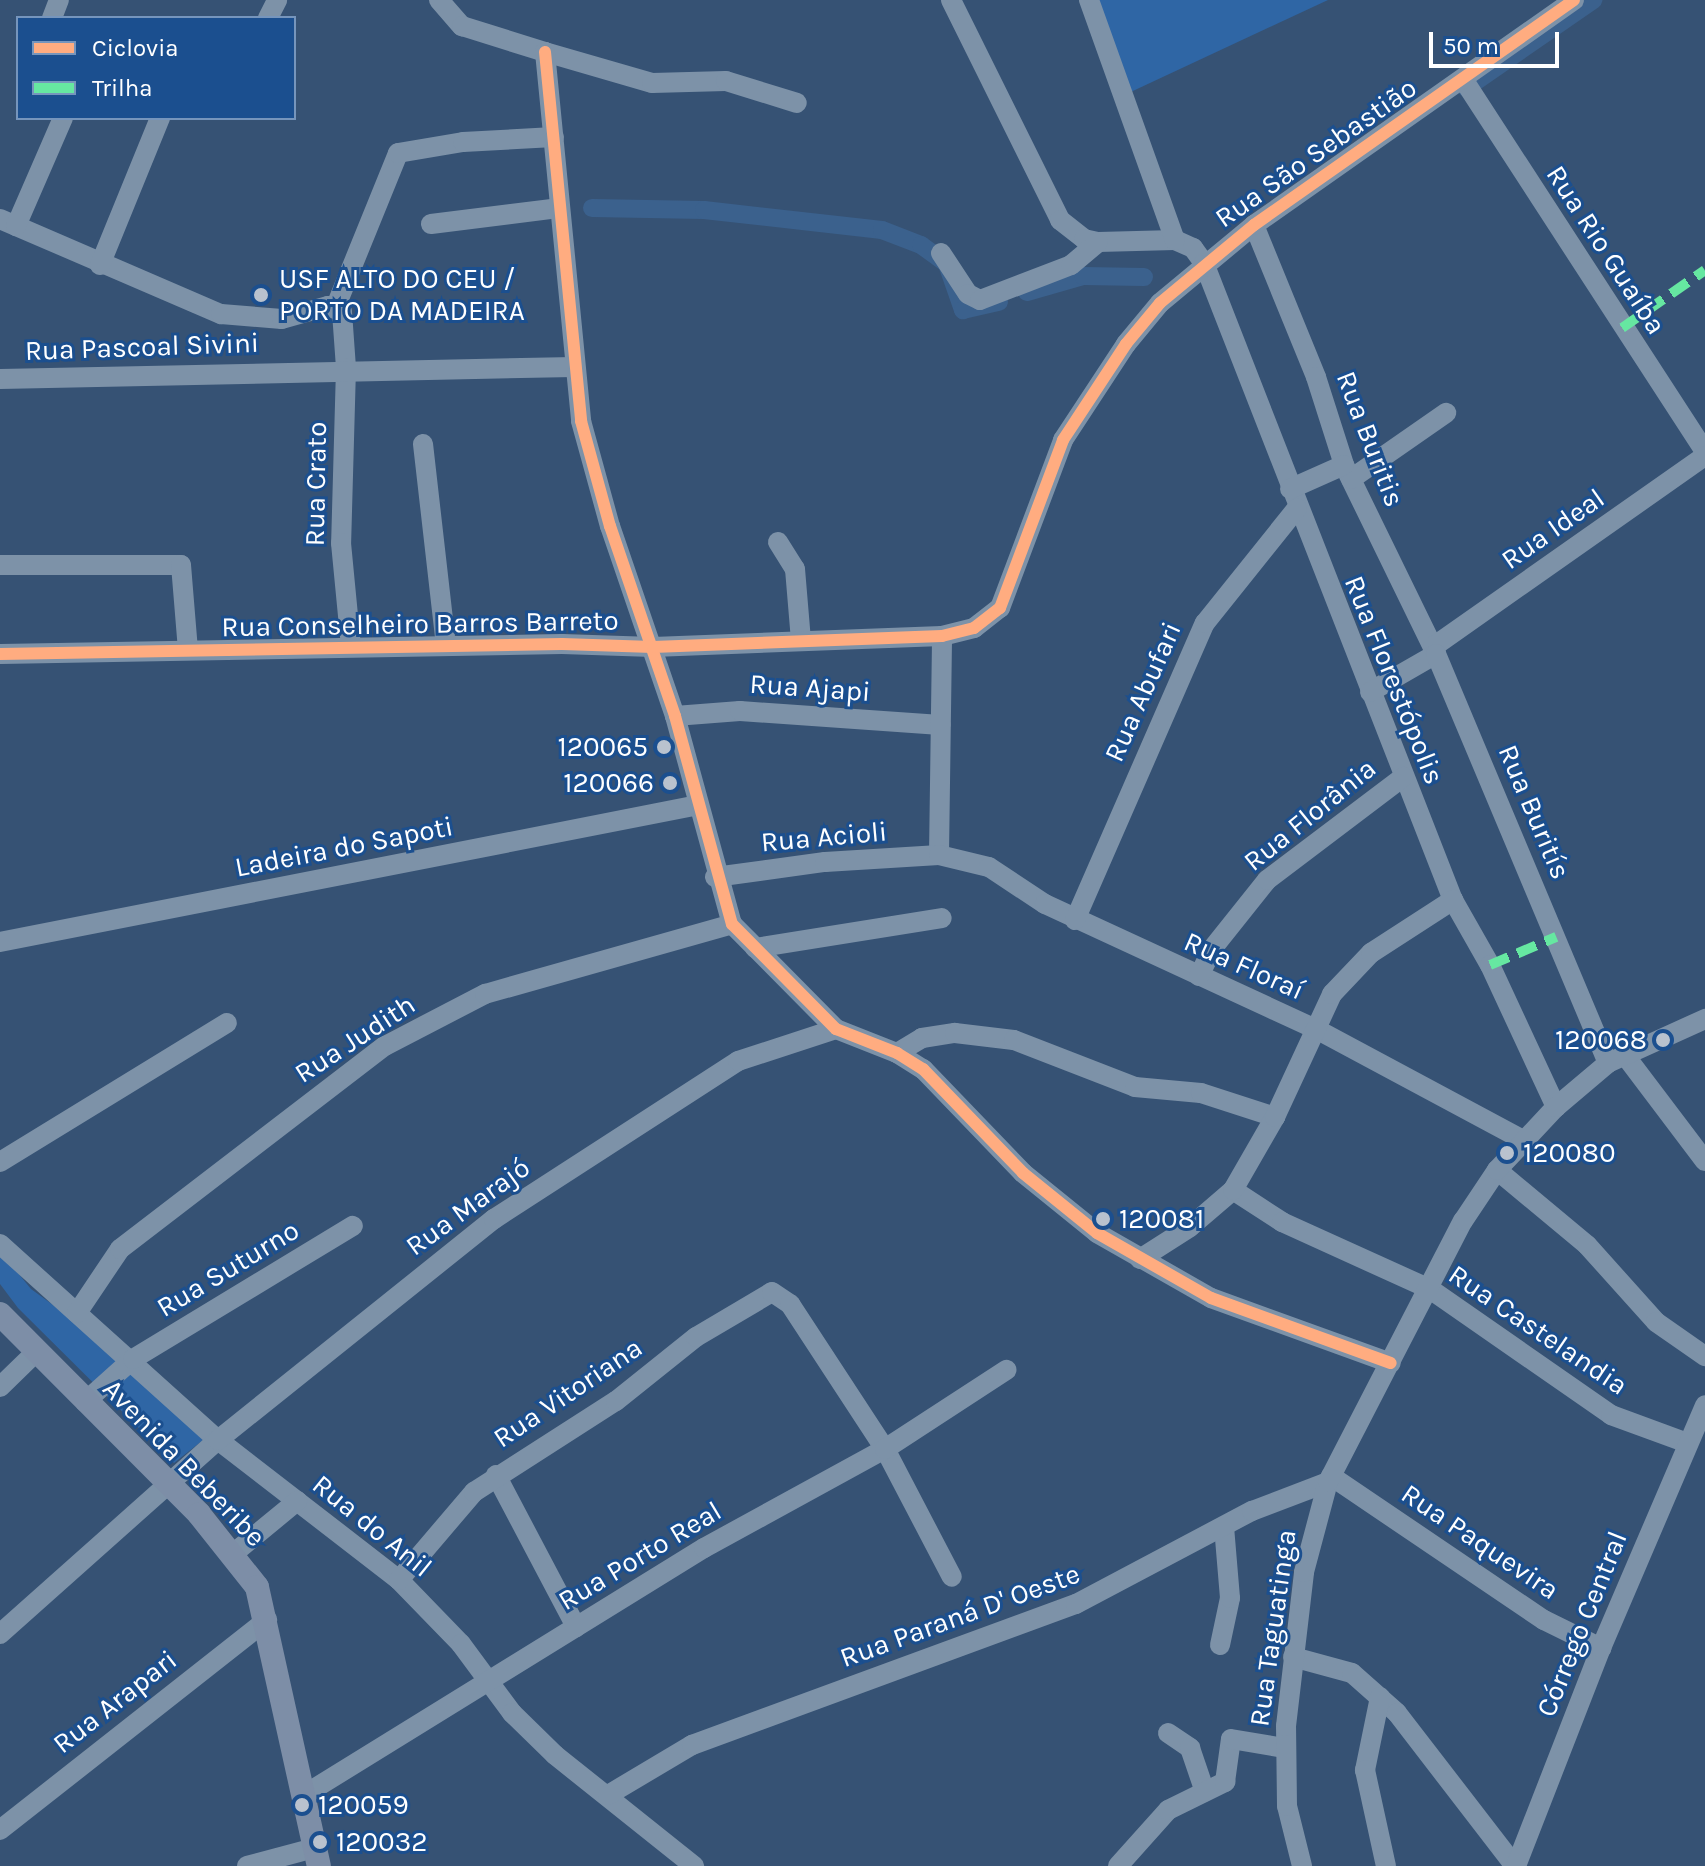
<!DOCTYPE html>
<html>
<head>
<meta charset="utf-8">
<style>
  body { margin:0 }
  #map { position:relative; width:1705px; height:1866px; overflow:hidden; background:#365274; font-family:Karla,sans-serif }
  div>[style] { position:absolute }
  [style*='--x'] { left:calc(var(--x)*1px); top:calc(var(--y)*1px); width:calc(var(--w)*1px); rotate:calc(var(--a)*1deg) }
  .green>* { inset:0; background:#2f66a5 }
  .canal>* { height:18px; margin:-9px; padding:0 9px; transform-origin:9px; border-radius:9px; background:#3b618d }
  .minor>* { height:20px; margin:-10px; padding:0 10px; transform-origin:10px; border-radius:10px; background:#7d92a8 }
  .major>* { height:24px; margin:-12px; padding:0 12px; transform-origin:12px; border-radius:12px; background:#7d8ea7 }
  .quiet>* { height:10px; margin-top:-5px; transform-origin:0; background:repeating-linear-gradient(90deg,#66e7a1 0 20px,transparent 0 30px) }
  .cycleway>* { height:12px; margin:-6px; padding:0 6px; transform-origin:6px; border-radius:6px; background:#ffac80 }
  .dots>* { width:22px; height:22px; translate:-50% -50%; box-sizing:border-box; border:4px solid #1b4f8f; border-radius:50% }
  span { translate:-50% -50%; white-space:nowrap; text-align:center; line-height:1.15; -webkit-text-stroke:6px #1b4f8f; paint-order:stroke }
  .street-label { font-size:28px; color:#fff }
  .poi-label { font-size:28px; color:#fff }
  .left { translate:0 -50%; text-align:left }
  .right { translate:-100% -50%; text-align:right }
  .legend { position:absolute; left:16px; top:16px; width:280px; height:104px; box-sizing:border-box; background:#1b4f8f; border:2px solid #7695bc; margin:0; padding:10px 14px; list-style:none; font-size:24px; color:#fff }
  .legend li { display:flex; align-items:center; gap:16px; height:40px }
  .legend b { width:40px; border:2px solid #7695bc }
  .scale { position:absolute; left:1429px; top:32px; width:130px; height:36px; box-sizing:border-box; border:4px solid #fff; border-top:0; padding-left:10px; font-size:24px; line-height:28px; white-space:nowrap; color:#fff; -webkit-text-stroke:6px #1b4f8f; paint-order:stroke }
</style>
</head>
<body>
<div id="map">
  <div class="green">
    <i style="clip-path:polygon(1089px 0,1328px 0,1120px 97px)"></i>
    <i style="clip-path:polygon(0 1251px,31px 1289px,100px 1339px,207px 1437px,174px 1463px,18px 1308px,0 1284px)"></i>
  </div>
  <div class="canal">
    <i style="--x:1466;--y:88;--w:155;--a:-34.7"></i>
    <i style="--x:592;--y:208;--w:112;--a:1"></i>
    <i style="--x:704;--y:210;--w:179;--a:6.4"></i>
    <i style="--x:882;--y:230;--w:42;--a:21"></i>
    <i style="--x:921;--y:245;--w:32;--a:36"></i>
    <i style="--x:947;--y:264;--w:49;--a:70.8"></i>
    <i style="--x:963;--y:310;--w:37;--a:-13"></i>
    <i style="--x:1027;--y:292;--w:58;--a:-15.9"></i>
    <i style="--x:1083;--y:276;--w:61;--a:0.9"></i>
  </div>
  <div class="minor">
    <i style="--x:439;--y:0;--w:35;--a:49"></i>
    <i style="--x:462;--y:26;--w:87;--a:17.4"></i>
    <i style="--x:545;--y:52;--w:111;--a:16.2"></i>
    <i style="--x:652;--y:83;--w:74;--a:-1.5"></i>
    <i style="--x:726;--y:81;--w:74;--a:17.2"></i>
    <i style="--x:951;--y:0;--w:246;--a:63.6"></i>
    <i style="--x:1060;--y:220;--w:31;--a:38"></i>
    <i style="--x:1084;--y:239;--w:14;--a:12"></i>
    <i style="--x:1098;--y:242;--w:77;--a:-1.5"></i>
    <i style="--x:1175;--y:240;--w:20;--a:24"></i>
    <i style="--x:1193;--y:248;--w:19;--a:54"></i>
    <i style="--x:1204;--y:263;--w:684;--a:68.65"></i>
    <i style="--x:1453;--y:900;--w:75;--a:60.4"></i>
    <i style="--x:1490;--y:965;--w:157;--a:65.1"></i>
    <i style="--x:1089;--y:0;--w:255;--a:70.3"></i>
    <i style="--x:52;--y:18;--w:19;--a:-69"></i>
    <i style="--x:268;--y:18;--w:20;--a:-63"></i>
    <i style="--x:545;--y:52;--w:371;--a:84.4"></i>
    <i style="--x:581;--y:421;--w:109;--a:74.6"></i>
    <i style="--x:610;--y:526;--w:201;--a:71.1"></i>
    <i style="--x:675;--y:716;--w:216;--a:74.7"></i>
    <i style="--x:732;--y:924;--w:148;--a:45.3"></i>
    <i style="--x:836;--y:1029;--w:66;--a:21.5"></i>
    <i style="--x:897;--y:1053;--w:31;--a:32"></i>
    <i style="--x:923;--y:1069;--w:144;--a:46.1"></i>
    <i style="--x:1023;--y:1173;--w:95;--a:39"></i>
    <i style="--x:1097;--y:1233;--w:131;--a:29.7"></i>
    <i style="--x:1211;--y:1298;--w:191;--a:19.9"></i>
    <i style="--x:1463;--y:79;--w:444;--a:57"></i>
    <i style="--x:0;--y:219;--w:241;--a:23.3"></i>
    <i style="--x:221;--y:314;--w:61;--a:4.7"></i>
    <i style="--x:282;--y:319;--w:48;--a:-15.8"></i>
    <i style="--x:328;--y:306;--w:15;--a:23"></i>
    <i style="--x:342;--y:312;--w:56;--a:85.9"></i>
    <i style="--x:346;--y:368;--w:175;--a:91.6"></i>
    <i style="--x:341;--y:543;--w:104;--a:84.5"></i>
    <i style="--x:431;--y:224;--w:130;--a:-7.1"></i>
    <i style="--x:1254;--y:225;--w:164;--a:67.8"></i>
    <i style="--x:1316;--y:377;--w:92;--a:72.3"></i>
    <i style="--x:1344;--y:465;--w:210;--a:64"></i>
    <i style="--x:16;--y:226;--w:118;--a:-66.5"></i>
    <i style="--x:941;--y:253;--w:49;--a:56.6"></i>
    <i style="--x:968;--y:294;--w:13;--a:27"></i>
    <i style="--x:980;--y:300;--w:97;--a:-21"></i>
    <i style="--x:1071;--y:265;--w:35;--a:-40"></i>
    <i style="--x:100;--y:265;--w:159;--a:-67.8"></i>
    <i style="--x:336;--y:306;--w:165;--a:-67.9"></i>
    <i style="--x:398;--y:153;--w:66;--a:-9.6"></i>
    <i style="--x:463;--y:142;--w:91;--a:-3.1"></i>
    <i style="--x:0;--y:379;--w:574;--a:-1.2"></i>
    <i style="--x:423;--y:444;--w:202;--a:83.5"></i>
    <i style="--x:1351;--y:479;--w:116;--a:-34.8"></i>
    <i style="--x:1290;--y:489;--w:59;--a:-24"></i>
    <i style="--x:778;--y:542;--w:32;--a:58"></i>
    <i style="--x:795;--y:569;--w:72;--a:85.2"></i>
    <i style="--x:0;--y:565;--w:181;--a:0"></i>
    <i style="--x:181;--y:565;--w:85;--a:85.3"></i>
    <i style="--x:1433;--y:647;--w:332;--a:-35.1"></i>
    <i style="--x:0;--y:654;--w:562;--a:-1.02"></i>
    <i style="--x:562;--y:644;--w:91;--a:1.9"></i>
    <i style="--x:653;--y:647;--w:289;--a:-2.2"></i>
    <i style="--x:942;--y:636;--w:33;--a:-14"></i>
    <i style="--x:974;--y:628;--w:33;--a:-38"></i>
    <i style="--x:1000;--y:608;--w:179;--a:-69.4"></i>
    <i style="--x:1063;--y:440;--w:115;--a:-56.7"></i>
    <i style="--x:1126;--y:344;--w:53;--a:-50.3"></i>
    <i style="--x:1160;--y:303;--w:122;--a:-39.7"></i>
    <i style="--x:1254;--y:225;--w:391;--a:-35.1"></i>
    <i style="--x:1370;--y:692;--w:76;--a:-29.9"></i>
    <i style="--x:1436;--y:654;--w:444;--a:67.2"></i>
    <i style="--x:675;--y:716;--w:65;--a:-4.4"></i>
    <i style="--x:740;--y:711;--w:201;--a:4"></i>
    <i style="--x:939;--y:855;--w:219;--a:-89.2"></i>
    <i style="--x:715;--y:877;--w:111;--a:-7.8"></i>
    <i style="--x:825;--y:862;--w:114;--a:-3.5"></i>
    <i style="--x:939;--y:855;--w:51;--a:13.5"></i>
    <i style="--x:989;--y:867;--w:67;--a:33.5"></i>
    <i style="--x:1045;--y:904;--w:298;--a:24.8"></i>
    <i style="--x:1316;--y:1029;--w:235;--a:28.2"></i>
    <i style="--x:1075;--y:920;--w:324;--a:-66.4"></i>
    <i style="--x:1205;--y:623;--w:147;--a:-51.3"></i>
    <i style="--x:0;--y:942;--w:711;--a:-11.1"></i>
    <i style="--x:755;--y:948;--w:189;--a:-9.1"></i>
    <i style="--x:1199;--y:976;--w:30;--a:-64"></i>
    <i style="--x:1212;--y:949;--w:88;--a:-51.4"></i>
    <i style="--x:1267;--y:880;--w:171;--a:-37.1"></i>
    <i style="--x:897;--y:1053;--w:29;--a:-31"></i>
    <i style="--x:922;--y:1038;--w:33;--a:-9"></i>
    <i style="--x:955;--y:1033;--w:59;--a:6.8"></i>
    <i style="--x:1014;--y:1040;--w:130;--a:21.2"></i>
    <i style="--x:1135;--y:1087;--w:66;--a:5.2"></i>
    <i style="--x:1201;--y:1093;--w:78;--a:18"></i>
    <i style="--x:1624;--y:1054;--w:134;--a:52.9"></i>
    <i style="--x:0;--y:1162;--w:266;--a:-31.5"></i>
    <i style="--x:1497;--y:1170;--w:117;--a:39.8"></i>
    <i style="--x:1587;--y:1245;--w:103;--a:48.1"></i>
    <i style="--x:1656;--y:1322;--w:60;--a:34.8"></i>
    <i style="--x:1233;--y:1190;--w:59;--a:33.1"></i>
    <i style="--x:1282;--y:1222;--w:162;--a:24.4"></i>
    <i style="--x:1430;--y:1289;--w:221;--a:34.8"></i>
    <i style="--x:1611;--y:1415;--w:81;--a:20.2"></i>
    <i style="--x:0;--y:1244;--w:293;--a:42"></i>
    <i style="--x:218;--y:1440;--w:229;--a:37.7"></i>
    <i style="--x:399;--y:1580;--w:89;--a:45.9"></i>
    <i style="--x:461;--y:1644;--w:86;--a:53.5"></i>
    <i style="--x:512;--y:1713;--w:60;--a:44.3"></i>
    <i style="--x:555;--y:1755;--w:178;--a:38.6"></i>
    <i style="--x:1140;--y:1259;--w:59;--a:-32.6"></i>
    <i style="--x:1190;--y:1227;--w:57;--a:-40.7"></i>
    <i style="--x:1233;--y:1190;--w:84;--a:-60.1"></i>
    <i style="--x:1275;--y:1117;--w:136;--a:-65.1"></i>
    <i style="--x:1332;--y:994;--w:57;--a:-46.4"></i>
    <i style="--x:1371;--y:953;--w:98;--a:-32.9"></i>
    <i style="--x:77;--y:1313;--w:77;--a:-56.1"></i>
    <i style="--x:120;--y:1249;--w:334;--a:-37.5"></i>
    <i style="--x:385;--y:1046;--w:113;--a:-27.5"></i>
    <i style="--x:485;--y:994;--w:257;--a:-15.8"></i>
    <i style="--x:0;--y:1387;--w:50;--a:-44.2"></i>
    <i style="--x:85;--y:1402;--w:64;--a:-41.9"></i>
    <i style="--x:133;--y:1359;--w:257;--a:-31.2"></i>
    <i style="--x:496;--y:1475;--w:172;--a:62.2"></i>
    <i style="--x:1331;--y:1476;--w:257;--a:34.1"></i>
    <i style="--x:1544;--y:1620;--w:64;--a:26.2"></i>
    <i style="--x:234;--y:1553;--w:82;--a:-39.5"></i>
    <i style="--x:399;--y:1580;--w:116;--a:-49.6"></i>
    <i style="--x:474;--y:1492;--w:169;--a:-32.7"></i>
    <i style="--x:616;--y:1401;--w:102;--a:-38.7"></i>
    <i style="--x:696;--y:1337;--w:88;--a:-30.6"></i>
    <i style="--x:772;--y:1292;--w:22;--a:34"></i>
    <i style="--x:790;--y:1304;--w:173;--a:56.8"></i>
    <i style="--x:885;--y:1449;--w:144;--a:62.4"></i>
    <i style="--x:0;--y:1634;--w:292;--a:-41.7"></i>
    <i style="--x:218;--y:1440;--w:354;--a:-38.7"></i>
    <i style="--x:494;--y:1219;--w:291;--a:-32.9"></i>
    <i style="--x:738;--y:1061;--w:103;--a:-18.1"></i>
    <i style="--x:1220;--y:1645;--w:48;--a:-78"></i>
    <i style="--x:1230;--y:1598;--w:71;--a:-94.8"></i>
    <i style="--x:1293;--y:1657;--w:61;--a:15.2"></i>
    <i style="--x:1352;--y:1673;--w:60;--a:41.6"></i>
    <i style="--x:1397;--y:1713;--w:193;--a:52.4"></i>
    <i style="--x:1380;--y:1697;--w:75;--a:101.6"></i>
    <i style="--x:1365;--y:1770;--w:98;--a:77.7"></i>
    <i style="--x:1168;--y:1733;--w:27;--a:34"></i>
    <i style="--x:1190;--y:1748;--w:46;--a:71.2"></i>
    <i style="--x:304;--y:1795;--w:470;--a:-31.7"></i>
    <i style="--x:704;--y:1548;--w:206;--a:-28.7"></i>
    <i style="--x:885;--y:1449;--w:145;--a:-33.1"></i>
    <i style="--x:608;--y:1795;--w:98;--a:-30.8"></i>
    <i style="--x:692;--y:1745;--w:409;--a:-20.2"></i>
    <i style="--x:1076;--y:1604;--w:199;--a:-27.9"></i>
    <i style="--x:1252;--y:1511;--w:81;--a:-20.9"></i>
    <i style="--x:0;--y:1830;--w:340;--a:-38.2"></i>
    <i style="--x:247;--y:1866;--w:69;--a:-15"></i>
    <i style="--x:1118;--y:1866;--w:75;--a:-48.2"></i>
    <i style="--x:1168;--y:1810;--w:64;--a:-26.2"></i>
    <i style="--x:1225;--y:1782;--w:43;--a:-82.1"></i>
    <i style="--x:1231;--y:1739;--w:55;--a:9.5"></i>
    <i style="--x:1302;--y:1866;--w:62;--a:-104"></i>
    <i style="--x:1287;--y:1806;--w:80;--a:-90.7"></i>
    <i style="--x:1286;--y:1726;--w:155;--a:-83.3"></i>
    <i style="--x:1304;--y:1572;--w:93;--a:-75.1"></i>
    <i style="--x:1328;--y:1482;--w:294;--a:-62.7"></i>
    <i style="--x:1463;--y:1221;--w:61;--a:-56.3"></i>
    <i style="--x:1497;--y:1170;--w:86;--a:-46.9"></i>
    <i style="--x:1556;--y:1107;--w:68;--a:-40.2"></i>
    <i style="--x:1608;--y:1063;--w:107;--a:-24.4"></i>
    <i style="--x:1516;--y:1866;--w:234;--a:-68.7"></i>
    <i style="--x:1601;--y:1648;--w:264;--a:-66.8"></i>
  </div>
  <div class="major">
    <i style="--x:0;--y:1314;--w:282;--a:45.1"></i>
    <i style="--x:199;--y:1514;--w:93;--a:51.5"></i>
    <i style="--x:257;--y:1587;--w:286;--a:77.5"></i>
  </div>
  <div class="quiet">
    <i style="--x:1622;--y:328;--w:101;--a:-34.9"></i>
    <i style="--x:1490;--y:965;--w:72;--a:-23"></i>
  </div>
  <div class="cycleway">
    <i style="--x:545;--y:52;--w:371;--a:84.4"></i>
    <i style="--x:581;--y:421;--w:109;--a:74.6"></i>
    <i style="--x:610;--y:526;--w:201;--a:71.1"></i>
    <i style="--x:675;--y:716;--w:216;--a:74.7"></i>
    <i style="--x:732;--y:924;--w:148;--a:45.3"></i>
    <i style="--x:836;--y:1029;--w:66;--a:21.5"></i>
    <i style="--x:897;--y:1053;--w:31;--a:32"></i>
    <i style="--x:923;--y:1069;--w:144;--a:46.1"></i>
    <i style="--x:1023;--y:1173;--w:95;--a:39"></i>
    <i style="--x:1097;--y:1233;--w:131;--a:29.7"></i>
    <i style="--x:1211;--y:1298;--w:191;--a:19.9"></i>
    <i style="--x:0;--y:654;--w:562;--a:-1.02"></i>
    <i style="--x:562;--y:644;--w:91;--a:1.9"></i>
    <i style="--x:653;--y:647;--w:289;--a:-2.2"></i>
    <i style="--x:942;--y:636;--w:33;--a:-14"></i>
    <i style="--x:974;--y:628;--w:33;--a:-38"></i>
    <i style="--x:1000;--y:608;--w:179;--a:-69.4"></i>
    <i style="--x:1063;--y:440;--w:115;--a:-56.7"></i>
    <i style="--x:1126;--y:344;--w:53;--a:-50.3"></i>
    <i style="--x:1160;--y:303;--w:122;--a:-39.7"></i>
    <i style="--x:1254;--y:225;--w:391;--a:-35.1"></i>
  </div>
  <div class="dots">
    <i style="left:261px;top:295px;background:#b9c2ce"></i>
    <i style="left:664px;top:747px;background:#b9c2ce"></i>
    <i style="left:670px;top:783px;background:#b9c2ce"></i>
    <i style="left:1663px;top:1040px;background:#b9c2ce"></i>
    <i style="left:1507px;top:1153px;background:#b9c2ce"></i>
    <i style="left:1103px;top:1219px;background:#b9c2ce"></i>
    <i style="left:302px;top:1805px;background:#b9c2ce"></i>
    <i style="left:320px;top:1842px;background:#b9c2ce"></i>
  </div>
  <div class="street-label">
    <span style="left:1316px;top:153px;rotate:-35deg">Rua São Sebastião</span>
    <span style="left:1606px;top:250px;rotate:57deg">Rua Rio Guaíba</span>
    <span style="left:142px;top:347px;rotate:-2deg">Rua Pascoal Sivini</span>
    <span style="left:1370px;top:439px;rotate:69deg">Rua Buritis</span>
    <span style="left:316px;top:484px;rotate:-89deg">Rua Crato</span>
    <span style="left:1553px;top:529px;rotate:-35deg">Rua Ideal</span>
    <span style="left:420px;top:624px;rotate:-1deg">Rua Conselheiro Barros Barreto</span>
    <span style="left:1394px;top:680px;rotate:68deg">Rua Florestópolis</span>
    <span style="left:810px;top:688px;rotate:4deg">Rua Ajapi</span>
    <span style="left:1143px;top:692px;rotate:-66deg">Rua Abufari</span>
    <span style="left:1534px;top:812px;rotate:67deg">Rua Buritís</span>
    <span style="left:1310px;top:815px;rotate:-39deg">Rua Florânia</span>
    <span style="left:824px;top:837px;rotate:-5deg">Rua Acioli</span>
    <span style="left:344px;top:847px;rotate:-11deg">Ladeira do Sapoti</span>
    <span style="left:1244px;top:966px;rotate:24deg">Rua Floraí</span>
    <span style="left:355px;top:1039px;rotate:-33deg">Rua Judith</span>
    <span style="left:468px;top:1207px;rotate:-36deg">Rua Marajó</span>
    <span style="left:228px;top:1269px;rotate:-31deg">Rua Suturno</span>
    <span style="left:1538px;top:1330px;rotate:34deg">Rua Castelandia</span>
    <span style="left:568px;top:1393px;rotate:-34deg">Rua Vitoriana</span>
    <span style="left:184px;top:1463px;rotate:46deg">Avenida Beberibe</span>
    <span style="left:372px;top:1526px;rotate:39deg">Rua do Anil</span>
    <span style="left:1480px;top:1542px;rotate:34deg">Rua Paquevira</span>
    <span style="left:640px;top:1556px;rotate:-31deg">Rua Porto Real</span>
    <span style="left:960px;top:1616px;rotate:-20deg">Rua Paraná D' Oeste</span>
    <span style="left:1582px;top:1624px;rotate:-68deg">Córrego Central</span>
    <span style="left:1273px;top:1628px;rotate:-82deg">Rua Taguatinga</span>
    <span style="left:115px;top:1702px;rotate:-38deg">Rua Arapari</span>
  </div>
  <div class="poi-label">
    <span class="left" style="left:279px;top:295px">USF ALTO DO CEU /<br>PORTO DA MADEIRA</span>
    <span class="right" style="left:648px;top:747px">120065</span>
    <span class="right" style="left:654px;top:783px">120066</span>
    <span class="right" style="left:1647px;top:1040px">120068</span>
    <span class="left" style="left:1523px;top:1153px">120080</span>
    <span class="left" style="left:1119px;top:1219px">120081</span>
    <span class="left" style="left:318px;top:1805px">120059</span>
    <span class="left" style="left:336px;top:1842px">120032</span>
  </div>
  <ul class="legend">
  <li><b style="height:10px;background:#ffac80"></b>Ciclovia</li>
  <li><b style="height:10px;background:#66e7a1"></b>Trilha</li>
  </ul>
  <div class="scale">50 m</div>
</div>
</body>
</html>
